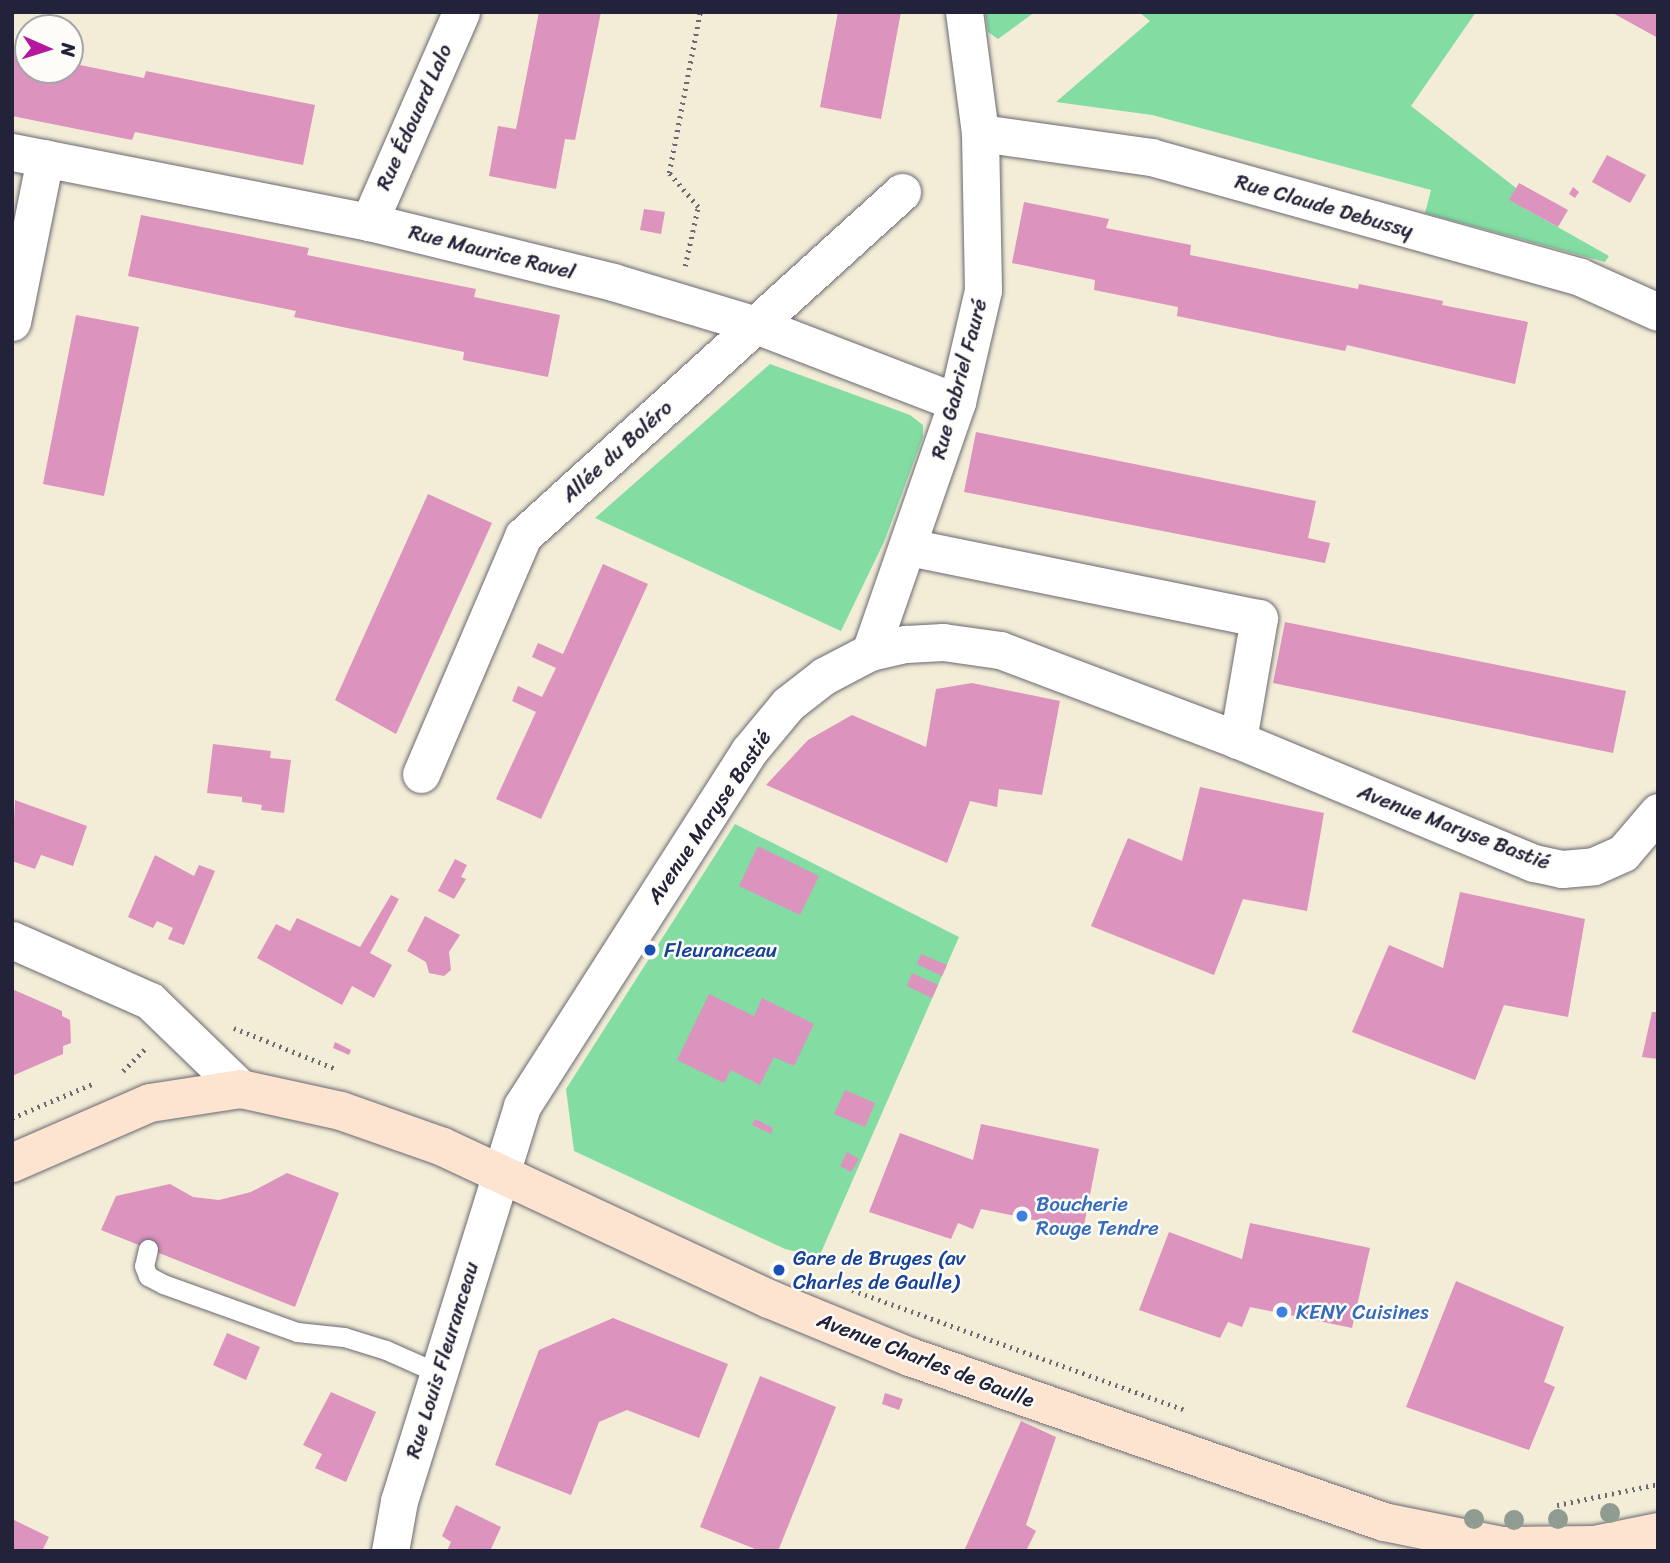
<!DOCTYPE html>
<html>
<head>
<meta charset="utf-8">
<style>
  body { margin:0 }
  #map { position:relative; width:1670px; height:1563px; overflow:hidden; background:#f3edd7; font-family:Sriracha,sans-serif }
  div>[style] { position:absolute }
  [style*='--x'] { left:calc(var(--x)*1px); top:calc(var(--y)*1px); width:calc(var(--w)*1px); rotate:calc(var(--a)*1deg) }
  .green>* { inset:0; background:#83dda3 }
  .building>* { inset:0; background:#dc93bd }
  .path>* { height:4.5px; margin-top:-2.25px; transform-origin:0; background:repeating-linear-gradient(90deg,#6b6972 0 2px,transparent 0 7px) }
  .roads { filter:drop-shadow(0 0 2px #6b6972) drop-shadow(0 0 2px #6b6972) }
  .lane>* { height:19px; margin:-9.5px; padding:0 9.5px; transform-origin:9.5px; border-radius:9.5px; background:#fff }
  .street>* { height:37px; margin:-18.5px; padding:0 18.5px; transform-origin:18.5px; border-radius:18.5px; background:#fff }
  .secondary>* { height:38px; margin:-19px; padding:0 19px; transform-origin:19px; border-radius:19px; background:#fde4d1 }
  .trees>* { width:20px; height:20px; margin:-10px; border-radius:50%; background:#909c92 }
  .dots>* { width:19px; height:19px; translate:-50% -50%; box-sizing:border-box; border:4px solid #fdfcf7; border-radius:50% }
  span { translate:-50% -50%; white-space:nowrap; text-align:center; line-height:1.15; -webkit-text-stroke:5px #fdfcf7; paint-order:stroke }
  .street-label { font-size:21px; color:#22223b }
  .transit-label { font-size:21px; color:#164399 }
  .left { translate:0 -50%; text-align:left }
  .shop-label { font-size:21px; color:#366cbe }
  .frame { position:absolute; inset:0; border:14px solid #22223b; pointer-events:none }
  .north { position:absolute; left:14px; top:14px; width:70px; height:70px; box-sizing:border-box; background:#fdfcf7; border:2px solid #a5a5ac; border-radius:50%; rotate:93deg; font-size:19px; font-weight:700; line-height:28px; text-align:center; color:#22223b }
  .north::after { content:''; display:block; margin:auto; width:24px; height:32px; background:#b5179e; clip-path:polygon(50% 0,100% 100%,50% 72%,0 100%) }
</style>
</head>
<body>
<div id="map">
  <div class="green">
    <i style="clip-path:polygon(985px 12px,1035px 12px,998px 39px,988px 32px)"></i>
    <i style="clip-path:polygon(1139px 12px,1476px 12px,1411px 106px,1516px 188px,1510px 200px,1609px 256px,1605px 262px,1425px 213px,1431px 190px,1152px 115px,1056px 102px,1150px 21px)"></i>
    <i style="clip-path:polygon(770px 364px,910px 415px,923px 425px,923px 437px,884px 542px,841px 631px,595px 518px)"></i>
    <i style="clip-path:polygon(735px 824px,959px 937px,819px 1257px,785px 1249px,574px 1151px,566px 1089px)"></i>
  </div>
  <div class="building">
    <i style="clip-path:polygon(539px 12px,601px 12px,575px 140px,565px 139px,556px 189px,489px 176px,498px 126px,516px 129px)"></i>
    <i style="clip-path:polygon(838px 12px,901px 12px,881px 119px,820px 107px)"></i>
    <i style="clip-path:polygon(1611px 12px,1658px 12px,1658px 38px)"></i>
    <i style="clip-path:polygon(12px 52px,28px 55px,28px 70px,70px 70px,70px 63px,144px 78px,146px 71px,315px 105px,303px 165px,135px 132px,132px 140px,12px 116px)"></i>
    <i style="clip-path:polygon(1607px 155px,1646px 175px,1630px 203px,1592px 182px)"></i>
    <i style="clip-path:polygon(1519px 183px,1568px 210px,1558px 227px,1509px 200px)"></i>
    <i style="clip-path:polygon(1573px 187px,1579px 192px,1575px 198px,1569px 194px)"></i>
    <i style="clip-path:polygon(1024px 202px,1109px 219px,1106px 228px,1191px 245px,1190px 255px,1358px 289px,1359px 284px,1443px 301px,1442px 305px,1528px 322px,1515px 384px,1347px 345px,1345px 351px,1177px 316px,1178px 307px,1094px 290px,1095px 280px,1012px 263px)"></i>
    <i style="clip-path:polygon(644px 209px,665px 212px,661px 234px,640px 230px)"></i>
    <i style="clip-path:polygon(141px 215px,309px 248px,307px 255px,476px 289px,474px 297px,560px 315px,548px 377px,463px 360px,464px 352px,294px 317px,296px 311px,128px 276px)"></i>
    <i style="clip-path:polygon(76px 315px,139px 327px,104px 496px,43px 484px)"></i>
    <i style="clip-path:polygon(976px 432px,1316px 501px,1308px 538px,1330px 543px,1325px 563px,964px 492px)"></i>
    <i style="clip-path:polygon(428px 494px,492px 523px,396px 734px,335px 700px)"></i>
    <i style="clip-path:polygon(603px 564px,648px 584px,541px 819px,496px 799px,536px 712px,512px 701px,518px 686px,542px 697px,556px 668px,532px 657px,538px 643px,563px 654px)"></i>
    <i style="clip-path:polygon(1285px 622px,1626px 691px,1613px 753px,1273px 683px)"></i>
    <i style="clip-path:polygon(972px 683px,1060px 701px,1042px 795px,999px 789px,997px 807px,970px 801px,947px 863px,766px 785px,808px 740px,852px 715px,926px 747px,936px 689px)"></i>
    <i style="clip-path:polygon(213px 744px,271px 751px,270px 758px,291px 760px,284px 813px,261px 810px,262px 805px,242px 802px,242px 797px,207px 793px)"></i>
    <i style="clip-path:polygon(1200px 787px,1324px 813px,1307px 911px,1243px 899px,1214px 975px,1091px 926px,1128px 838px,1182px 861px)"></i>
    <i style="clip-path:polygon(15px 800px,87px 826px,73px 866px,41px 855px,35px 869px,12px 861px)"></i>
    <i style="clip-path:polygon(758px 846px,819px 876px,800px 915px,739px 886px)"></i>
    <i style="clip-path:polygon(155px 855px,194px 876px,199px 865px,215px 871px,184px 945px,168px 939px,173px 928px,157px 921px,153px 928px,128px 917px)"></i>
    <i style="clip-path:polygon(455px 859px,467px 865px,461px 877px,466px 879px,454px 899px,438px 891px)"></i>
    <i style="clip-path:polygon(1460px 892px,1585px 919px,1568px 1017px,1504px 1005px,1475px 1080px,1352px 1032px,1389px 945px,1443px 968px)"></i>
    <i style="clip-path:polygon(391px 895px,399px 899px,370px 953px,392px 965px,374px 998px,352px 986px,342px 1005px,257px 958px,276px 924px,290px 931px,297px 918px,360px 947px)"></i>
    <i style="clip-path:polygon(425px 916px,460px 935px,449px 952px,451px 970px,444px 976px,429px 973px,426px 962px,407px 951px)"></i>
    <i style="clip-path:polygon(921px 954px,947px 965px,942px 976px,917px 964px)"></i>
    <i style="clip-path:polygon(912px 973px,938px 985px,932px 998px,907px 986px)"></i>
    <i style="clip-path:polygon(12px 989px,62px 1011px,62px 1016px,70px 1020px,71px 1043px,63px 1046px,63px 1054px,12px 1076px)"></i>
    <i style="clip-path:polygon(709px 994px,754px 1016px,762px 998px,814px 1024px,794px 1066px,774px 1057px,760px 1085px,731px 1070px,724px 1083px,677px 1060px)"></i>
    <i style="clip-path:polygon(1652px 1012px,1658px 1012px,1658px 1059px,1642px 1057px)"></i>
    <i style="clip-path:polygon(335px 1042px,351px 1050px,349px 1055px,333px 1048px)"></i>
    <i style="clip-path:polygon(845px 1090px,875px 1103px,865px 1127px,834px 1114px)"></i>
    <i style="clip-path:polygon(755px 1119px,773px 1128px,771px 1134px,752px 1125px)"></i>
    <i style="clip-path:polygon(981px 1124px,1099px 1149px,1083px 1230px,981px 1209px,973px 1229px,958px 1223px,951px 1239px,869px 1212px,900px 1133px,973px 1160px)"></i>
    <i style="clip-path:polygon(847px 1152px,859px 1159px,851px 1172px,840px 1166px)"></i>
    <i style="clip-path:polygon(287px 1173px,339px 1193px,295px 1307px,101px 1230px,116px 1196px,170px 1184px,193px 1197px,219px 1200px,251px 1192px)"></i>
    <i style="clip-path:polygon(1250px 1223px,1370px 1248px,1352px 1328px,1250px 1307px,1242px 1327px,1228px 1322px,1220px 1338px,1139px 1310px,1169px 1232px,1242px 1259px)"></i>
    <i style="clip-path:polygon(1456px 1281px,1564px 1327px,1544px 1382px,1555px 1387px,1529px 1450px,1406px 1407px)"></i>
    <i style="clip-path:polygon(613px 1318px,728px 1364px,699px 1438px,627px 1410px,599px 1422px,571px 1495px,495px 1465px,539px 1350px)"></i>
    <i style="clip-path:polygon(227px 1333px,260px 1347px,246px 1380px,213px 1365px)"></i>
    <i style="clip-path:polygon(760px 1376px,836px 1407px,778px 1551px,760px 1551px,700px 1527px)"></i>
    <i style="clip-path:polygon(331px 1392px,376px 1412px,346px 1482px,315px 1468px,322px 1454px,303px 1445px)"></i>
    <i style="clip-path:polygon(885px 1393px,903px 1399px,899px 1410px,882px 1404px)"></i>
    <i style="clip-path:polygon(1021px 1421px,1056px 1437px,1026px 1525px,1036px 1531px,1026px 1551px,964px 1551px)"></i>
    <i style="clip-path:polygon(456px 1505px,501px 1527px,490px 1551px,447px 1551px,451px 1542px,442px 1536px)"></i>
    <i style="clip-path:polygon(12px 1519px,49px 1537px,42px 1551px,12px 1551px)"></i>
  </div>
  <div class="path">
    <i style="--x:685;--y:266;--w:60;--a:-77.6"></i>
    <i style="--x:698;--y:207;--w:45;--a:-130.5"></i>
    <i style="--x:669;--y:173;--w:164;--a:-79.1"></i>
    <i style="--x:234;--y:1028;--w:110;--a:21.9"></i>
    <i style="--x:123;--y:1071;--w:33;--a:-45"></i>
    <i style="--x:12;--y:1118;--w:87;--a:-23"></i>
    <i style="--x:852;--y:1290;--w:355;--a:19.8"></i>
    <i style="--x:1557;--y:1505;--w:103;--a:-11.7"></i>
  </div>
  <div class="roads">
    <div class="lane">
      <i style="--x:148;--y:1249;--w:17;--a:103"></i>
      <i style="--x:144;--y:1266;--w:11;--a:68"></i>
      <i style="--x:148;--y:1276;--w:17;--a:28"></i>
      <i style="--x:163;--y:1284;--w:142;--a:19.7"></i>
      <i style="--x:297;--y:1332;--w:47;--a:6.1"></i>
      <i style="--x:344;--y:1337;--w:44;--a:17.2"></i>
      <i style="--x:386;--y:1350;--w:57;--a:23.9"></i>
    </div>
    <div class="street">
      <i style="--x:980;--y:133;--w:173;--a:8"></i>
      <i style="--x:1151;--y:157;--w:445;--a:15.6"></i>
      <i style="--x:1580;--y:277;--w:85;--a:24.2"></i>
      <i style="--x:12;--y:152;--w:364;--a:11.1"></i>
      <i style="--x:369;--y:222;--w:251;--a:13.8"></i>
      <i style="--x:613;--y:282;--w:149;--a:16.7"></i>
      <i style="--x:756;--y:325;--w:215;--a:21"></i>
      <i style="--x:369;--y:222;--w:229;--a:-66.3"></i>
      <i style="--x:12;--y:322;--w:167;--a:-78.6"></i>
      <i style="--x:909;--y:547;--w:357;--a:11.5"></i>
      <i style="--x:1259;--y:618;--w:124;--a:99.8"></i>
      <i style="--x:870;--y:652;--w:265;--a:-70.8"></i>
      <i style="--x:957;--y:402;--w:115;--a:-76.9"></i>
      <i style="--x:983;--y:290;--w:157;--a:-91.1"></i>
      <i style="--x:980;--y:133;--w:122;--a:-97.5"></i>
      <i style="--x:421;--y:774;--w:259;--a:-66.8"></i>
      <i style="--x:523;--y:536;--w:512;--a:-42.23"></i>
      <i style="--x:12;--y:940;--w:151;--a:23.8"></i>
      <i style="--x:150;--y:1001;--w:127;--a:44"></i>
      <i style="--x:390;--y:1551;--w:51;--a:-79.8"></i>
      <i style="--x:399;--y:1501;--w:414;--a:-72.7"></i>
      <i style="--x:522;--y:1106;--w:421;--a:-57.4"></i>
      <i style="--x:749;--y:751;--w:61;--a:-50.3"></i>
      <i style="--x:788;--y:704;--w:46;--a:-37.9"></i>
      <i style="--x:824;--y:676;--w:52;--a:-27.6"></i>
      <i style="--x:870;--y:652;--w:37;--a:-13"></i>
      <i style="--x:906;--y:644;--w:37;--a:-3"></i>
      <i style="--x:943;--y:642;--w:58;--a:8"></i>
      <i style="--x:1000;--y:650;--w:254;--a:20.7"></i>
      <i style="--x:1238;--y:740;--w:321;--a:22.6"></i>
      <i style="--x:1534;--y:863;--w:29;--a:12"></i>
      <i style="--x:1562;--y:869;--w:32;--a:-5"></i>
      <i style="--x:1594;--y:866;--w:32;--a:-24"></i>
      <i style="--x:1623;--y:853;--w:54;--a:-49.5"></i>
    </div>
    <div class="secondary">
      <i style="--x:12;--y:1163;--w:150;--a:-23.5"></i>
      <i style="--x:150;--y:1103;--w:92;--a:-8.7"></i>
      <i style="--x:241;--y:1089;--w:102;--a:12.4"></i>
      <i style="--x:341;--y:1111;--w:108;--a:19.4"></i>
      <i style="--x:443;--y:1147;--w:360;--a:25"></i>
      <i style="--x:769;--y:1299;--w:152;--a:22.4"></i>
      <i style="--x:910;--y:1357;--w:502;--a:19.19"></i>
      <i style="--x:1384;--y:1522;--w:120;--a:11.5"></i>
      <i style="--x:1502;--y:1546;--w:92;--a:-0.6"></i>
      <i style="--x:1594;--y:1545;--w:65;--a:-11.5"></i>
    </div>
  </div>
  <div class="trees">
    <i style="left:1610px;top:1513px"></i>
    <i style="left:1474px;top:1519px"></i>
    <i style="left:1558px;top:1519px"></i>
    <i style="left:1514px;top:1520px"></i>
  </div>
  <div class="dots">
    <i style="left:650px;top:950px;background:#1a4fb4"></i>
    <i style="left:1022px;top:1216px;background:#3f7fe0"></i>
    <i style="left:779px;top:1270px;background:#1a4fb4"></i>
    <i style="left:1282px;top:1312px;background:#3f7fe0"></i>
  </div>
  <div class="street-label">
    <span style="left:414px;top:117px;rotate:-66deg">Rue Édouard Lalo</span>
    <span style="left:1324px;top:206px;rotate:16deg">Rue Claude Debussy</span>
    <span style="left:492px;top:252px;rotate:14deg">Rue Maurice Ravel</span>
    <span style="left:959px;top:379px;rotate:-75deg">Rue Gabriel Fauré</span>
    <span style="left:617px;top:451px;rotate:-42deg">Allée du Boléro</span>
    <span style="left:709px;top:817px;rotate:-56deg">Avenue Maryse Bastié</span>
    <span style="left:1454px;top:827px;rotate:21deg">Avenue Maryse Bastié</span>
    <span style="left:442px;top:1360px;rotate:-73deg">Rue Louis Fleuranceau</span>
    <span style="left:926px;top:1360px;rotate:21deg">Avenue Charles de Gaulle</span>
  </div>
  <div class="transit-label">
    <span class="left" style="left:664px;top:950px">Fleuranceau</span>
    <span class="left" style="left:793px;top:1270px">Gare de Bruges (av<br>Charles de Gaulle)</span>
  </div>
  <div class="shop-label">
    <span class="left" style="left:1036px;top:1216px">Boucherie<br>Rouge Tendre</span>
    <span class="left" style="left:1296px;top:1312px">KENY Cuisines</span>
  </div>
  <div class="frame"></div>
  <div class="north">N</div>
</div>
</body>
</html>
